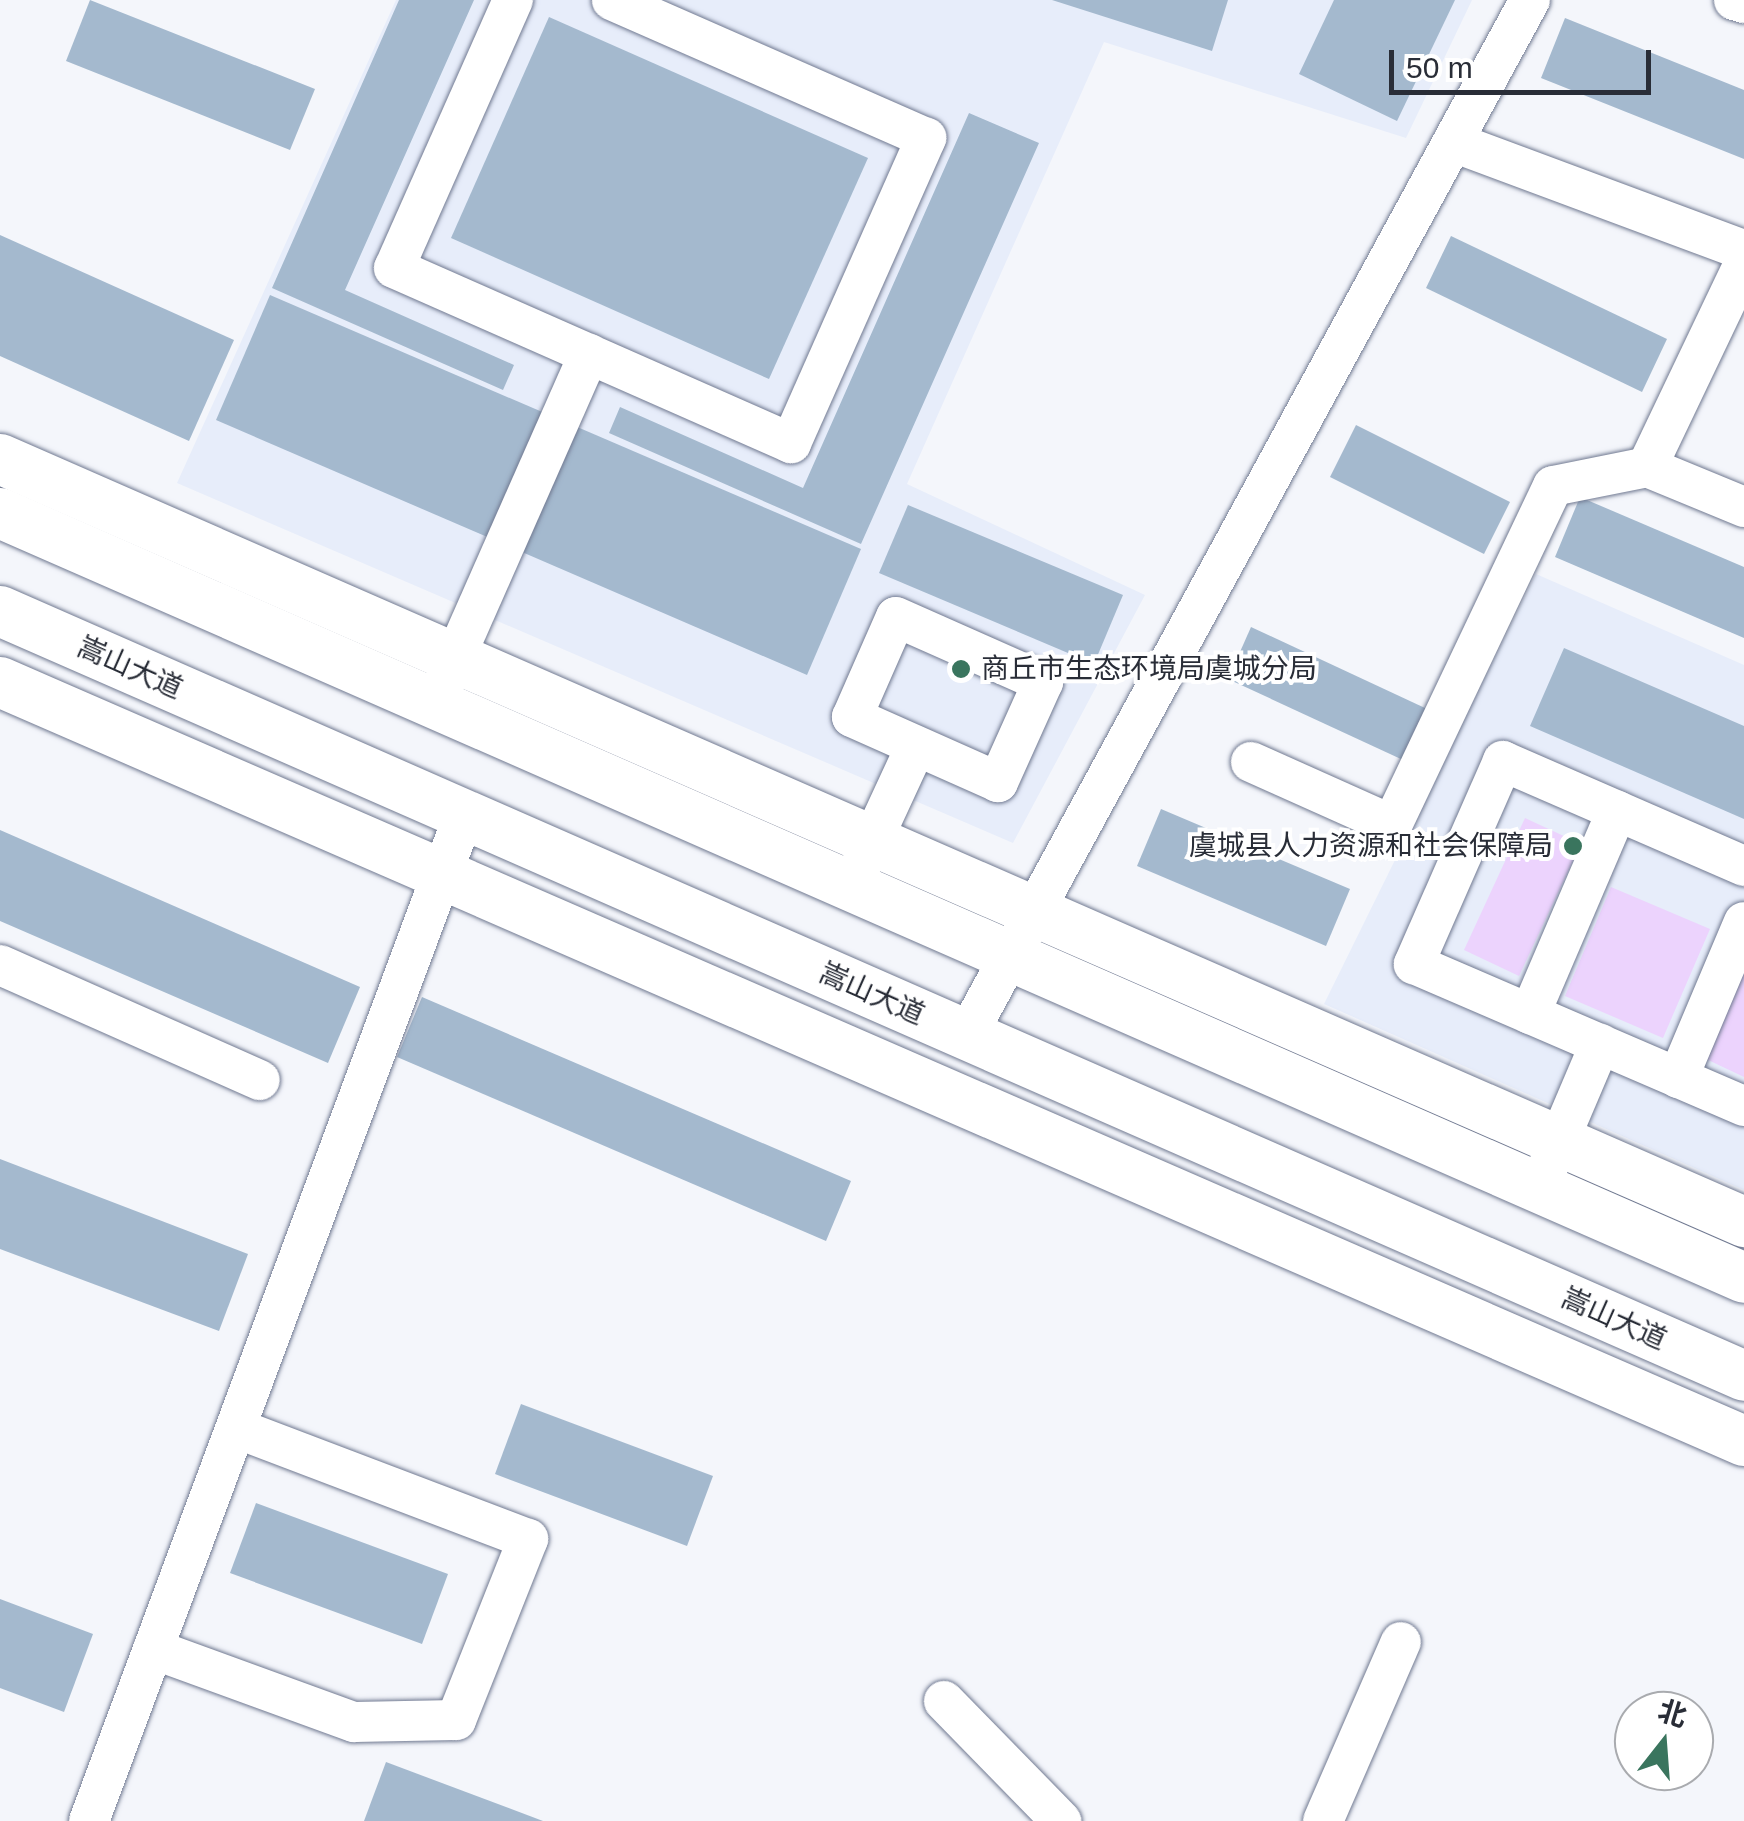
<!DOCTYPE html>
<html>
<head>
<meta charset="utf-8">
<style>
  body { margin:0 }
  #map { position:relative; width:1744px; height:1821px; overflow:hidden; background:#f4f6fb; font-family:Arial,"Noto Sans SC",sans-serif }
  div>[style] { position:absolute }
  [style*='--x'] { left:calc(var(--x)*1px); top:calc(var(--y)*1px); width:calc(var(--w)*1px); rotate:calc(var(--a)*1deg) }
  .built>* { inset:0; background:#e7edfa }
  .green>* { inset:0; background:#ecd3fd }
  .building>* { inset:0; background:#a4b9ce }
  .roads { filter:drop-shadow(0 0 2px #707991) drop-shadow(0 0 2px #707991) }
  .minor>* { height:40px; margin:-20px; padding:0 20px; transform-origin:20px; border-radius:20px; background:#fff }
  .major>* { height:50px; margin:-25px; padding:0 25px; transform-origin:25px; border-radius:25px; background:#fff }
  .dots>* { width:28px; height:28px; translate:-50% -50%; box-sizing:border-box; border:5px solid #fff; border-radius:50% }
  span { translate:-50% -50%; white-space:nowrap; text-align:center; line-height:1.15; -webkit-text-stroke:8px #fff; paint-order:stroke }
  .street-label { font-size:28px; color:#292d37 }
  .poi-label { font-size:28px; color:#292d37 }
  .left { translate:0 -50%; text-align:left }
  .right { translate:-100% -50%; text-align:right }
  .north { position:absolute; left:1614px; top:1691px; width:100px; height:100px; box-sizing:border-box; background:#fff; border:2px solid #a9abaf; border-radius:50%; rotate:17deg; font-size:28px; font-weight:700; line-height:40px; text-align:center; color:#292d37 }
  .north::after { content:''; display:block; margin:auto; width:35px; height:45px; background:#3a755e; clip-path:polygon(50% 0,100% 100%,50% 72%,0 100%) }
  .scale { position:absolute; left:1389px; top:50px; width:262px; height:45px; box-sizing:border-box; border:5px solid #292d37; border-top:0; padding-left:12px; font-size:30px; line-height:35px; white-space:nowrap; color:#292d37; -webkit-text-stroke:8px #fff; paint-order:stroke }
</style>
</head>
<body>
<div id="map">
  <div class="built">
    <i style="clip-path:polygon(396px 0,1472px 0,1406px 138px,1104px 42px,907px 484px,1145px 595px,1013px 843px,177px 483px)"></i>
    <i style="clip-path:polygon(1536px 574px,1744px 665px,1744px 1190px,1324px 1004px)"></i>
  </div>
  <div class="green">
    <i style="clip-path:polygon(1525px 818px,1581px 844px,1519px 976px,1464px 950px)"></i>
    <i style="clip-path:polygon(1611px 887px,1710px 929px,1663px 1038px,1565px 996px)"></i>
    <i style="clip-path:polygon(1744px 972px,1744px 1077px,1704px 1058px)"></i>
  </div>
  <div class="building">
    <i style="clip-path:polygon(90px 0,315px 89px,290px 150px,66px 61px)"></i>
    <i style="clip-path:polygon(399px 0,474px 0,345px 290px,514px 365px,503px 390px,272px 288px)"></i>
    <i style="clip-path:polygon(1052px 0,1228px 0,1212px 51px)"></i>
    <i style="clip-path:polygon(1334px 0,1455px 0,1397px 121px,1299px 74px)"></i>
    <i style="clip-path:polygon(549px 17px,868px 158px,769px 379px,451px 238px)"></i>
    <i style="clip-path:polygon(1565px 18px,1744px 90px,1744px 159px,1541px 78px)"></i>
    <i style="clip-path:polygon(969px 113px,1039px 143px,861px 544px,609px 433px,620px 407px,803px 488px)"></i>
    <i style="clip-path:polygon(0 235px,234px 340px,189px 441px,0 356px)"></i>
    <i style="clip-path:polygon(1451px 236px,1667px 339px,1642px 392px,1426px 288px)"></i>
    <i style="clip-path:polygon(270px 295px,861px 549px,807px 675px,216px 420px)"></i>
    <i style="clip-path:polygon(1356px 425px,1510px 502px,1484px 554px,1330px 477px)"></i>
    <i style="clip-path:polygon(1580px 497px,1744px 567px,1744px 638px,1555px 557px)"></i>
    <i style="clip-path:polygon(908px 505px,1123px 595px,1094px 664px,879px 573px)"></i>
    <i style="clip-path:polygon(1251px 627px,1440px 715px,1416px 766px,1228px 679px)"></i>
    <i style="clip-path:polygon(1564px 648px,1744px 726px,1744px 819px,1530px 726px)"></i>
    <i style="clip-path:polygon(1161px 809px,1350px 889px,1326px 946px,1137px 866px)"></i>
    <i style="clip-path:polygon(0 830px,360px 987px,328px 1063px,0 921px)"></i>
    <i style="clip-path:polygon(422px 997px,851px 1181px,826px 1241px,397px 1057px)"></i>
    <i style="clip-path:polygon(0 1159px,248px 1254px,219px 1331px,0 1249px)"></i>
    <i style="clip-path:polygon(521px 1404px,713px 1476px,687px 1546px,495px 1474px)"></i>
    <i style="clip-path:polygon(256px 1503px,448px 1574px,422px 1644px,230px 1573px)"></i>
    <i style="clip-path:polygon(0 1599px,93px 1634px,64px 1712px,0 1688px)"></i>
    <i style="clip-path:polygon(386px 1762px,543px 1821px,364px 1821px)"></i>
  </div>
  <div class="roads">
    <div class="minor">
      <i style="--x:513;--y:0;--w:293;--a:113.9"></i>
      <i style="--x:394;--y:268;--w:434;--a:23.8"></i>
      <i style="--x:791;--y:443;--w:334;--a:-66.1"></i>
      <i style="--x:926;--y:138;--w:343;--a:-156.3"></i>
      <i style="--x:1734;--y:0;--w:10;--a:17"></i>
      <i style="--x:1453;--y:142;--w:310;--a:20.4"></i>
      <i style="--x:1647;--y:467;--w:225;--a:-64.5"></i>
      <i style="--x:896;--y:617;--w:161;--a:23.9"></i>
      <i style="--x:1043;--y:682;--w:110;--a:114.2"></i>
      <i style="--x:998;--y:782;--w:160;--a:-156"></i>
      <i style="--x:852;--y:717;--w:109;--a:-66.3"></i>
      <i style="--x:443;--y:685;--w:362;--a:-66.2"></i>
      <i style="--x:1251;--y:762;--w:154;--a:24.1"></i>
      <i style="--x:1392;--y:825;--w:375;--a:-64.6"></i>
      <i style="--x:1553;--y:486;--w:96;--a:-11.4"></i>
      <i style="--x:1647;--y:467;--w:105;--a:22.4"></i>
      <i style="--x:861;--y:865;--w:131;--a:-65.2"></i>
      <i style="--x:1744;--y:866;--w:263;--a:-156.5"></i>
      <i style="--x:1503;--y:761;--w:222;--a:113.7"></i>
      <i style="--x:1414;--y:964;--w:359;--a:23.3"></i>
      <i style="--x:0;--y:965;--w:284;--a:23.9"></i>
      <i style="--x:1530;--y:1014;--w:221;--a:-66.8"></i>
      <i style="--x:967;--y:1035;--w:1178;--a:-61.46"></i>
      <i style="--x:1678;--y:1078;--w:169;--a:-67.1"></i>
      <i style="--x:1547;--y:1169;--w:136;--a:-67"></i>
      <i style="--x:153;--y:1649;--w:214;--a:20"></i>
      <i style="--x:354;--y:1722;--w:102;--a:-1.1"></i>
      <i style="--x:456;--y:1720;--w:195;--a:-68.3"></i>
      <i style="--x:528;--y:1539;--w:312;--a:-159.2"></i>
      <i style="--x:944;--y:1701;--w:168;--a:45.7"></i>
      <i style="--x:89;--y:1821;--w:1074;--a:-69.56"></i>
      <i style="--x:1323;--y:1821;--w:195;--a:-66.5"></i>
    </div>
    <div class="major">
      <i style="--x:0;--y:459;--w:1904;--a:23.63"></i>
      <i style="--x:0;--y:513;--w:1904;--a:23.68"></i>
      <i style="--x:0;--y:611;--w:1904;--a:23.68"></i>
      <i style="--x:0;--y:682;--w:1902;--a:23.52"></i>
    </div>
  </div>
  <div class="dots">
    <i style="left:961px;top:669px;background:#3a755e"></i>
    <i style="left:1573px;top:846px;background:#3a755e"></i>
  </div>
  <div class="street-label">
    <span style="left:130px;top:668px;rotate:24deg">嵩山大道</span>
    <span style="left:872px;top:994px;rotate:24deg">嵩山大道</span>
    <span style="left:1614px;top:1319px;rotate:24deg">嵩山大道</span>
  </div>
  <div class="poi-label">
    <span class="left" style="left:981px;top:669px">商丘市生态环境局虞城分局</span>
    <span class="right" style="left:1553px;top:846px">虞城县人力资源和社会保障局</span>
  </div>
  <div class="north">北</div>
  <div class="scale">50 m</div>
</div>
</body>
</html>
